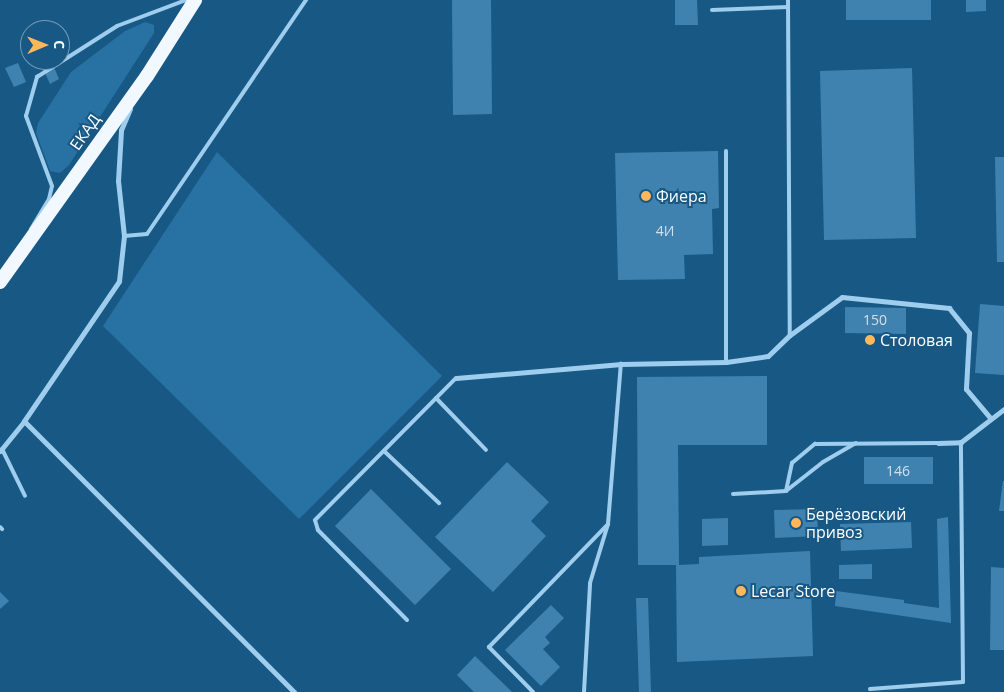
<!DOCTYPE html>
<html>
<head>
<meta charset="utf-8">
<style>
  body { margin:0 }
  #map { position:relative; width:1004px; height:692px; overflow:hidden; background:#185885; font-family:"Open Sans",sans-serif }
  div>[style] { position:absolute }
  [style*='--x'] { left:calc(var(--x)*1px); top:calc(var(--y)*1px); width:calc(var(--w)*1px); rotate:calc(var(--a)*1deg) }
  .green>* { inset:0; background:#2771a3 }
  .building>* { inset:0; background:#4082af }
  .service>* { height:4px; margin:-2px; padding:0 2px; transform-origin:2px; border-radius:2px; background:#9ecded }
  .minor>* { height:5px; margin:-2.5px; padding:0 2.5px; transform-origin:2.5px; border-radius:2.5px; background:#9ecded }
  .trunk>* { height:14px; margin:-7px; padding:0 7px; transform-origin:7px; border-radius:7px; background:#f1f8ff }
  .dots>* { width:14px; height:14px; translate:-50% -50%; box-sizing:border-box; border:2px solid #185885; border-radius:50% }
  span { translate:-50% -50%; white-space:nowrap; text-align:center; line-height:1.15; -webkit-text-stroke:4px #185885; paint-order:stroke }
  .number-label { font-size:14px; color:#cfe0eb }
  .number-label span { -webkit-text-stroke-width:0 }
  .street-label { font-size:16px; color:#fff }
  .poi-label { font-size:16px; color:#fff }
  .left { translate:0 -50%; text-align:left }
  .north { position:absolute; left:20px; top:20px; width:50px; height:50px; box-sizing:border-box; background:#185885; border:1px solid #749bb6; border-radius:50%; rotate:89deg; font-size:14px; font-weight:700; line-height:20px; text-align:center; color:#fff }
  .north::after { content:''; display:block; margin:auto; width:18px; height:22px; background:#ffb759; clip-path:polygon(50% 0,100% 100%,50% 72%,0 100%) }
</style>
</head>
<body>
<div id="map">
  <div class="green">
    <i style="clip-path:polygon(145px 22px,154px 25px,154px 33px,69px 165px,60px 173px,50px 171px,36px 133px,38px 123px,71px 72px,125px 31px)"></i>
    <i style="clip-path:polygon(217px 152px,442px 376px,299px 519px,103px 326px)"></i>
  </div>
  <div class="building">
    <i style="clip-path:polygon(452px 0,491px 0,492px 114px,453px 115px)"></i>
    <i style="clip-path:polygon(675px 0,697px 0,698px 25px,675px 25px)"></i>
    <i style="clip-path:polygon(846px 0,931px 0,931px 20px,846px 20px)"></i>
    <i style="clip-path:polygon(966px 0,986px 0,986px 11px,966px 12px)"></i>
    <i style="clip-path:polygon(39px 60px,51px 60px,59px 79px,50px 84px)"></i>
    <i style="clip-path:polygon(18px 63px,26px 82px,14px 87px,5px 68px)"></i>
    <i style="clip-path:polygon(912px 68px,916px 238px,824px 240px,820px 71px)"></i>
    <i style="clip-path:polygon(718px 151px,719px 208px,712px 209px,713px 254px,684px 255px,685px 279px,618px 280px,615px 153px)"></i>
    <i style="clip-path:polygon(995px 157px,1004px 157px,1004px 262px,997px 262px)"></i>
    <i style="clip-path:polygon(980px 304px,1004px 306px,1004px 375px,975px 373px)"></i>
    <i style="clip-path:polygon(845px 307px,906px 308px,906px 334px,845px 333px)"></i>
    <i style="clip-path:polygon(767px 376px,767px 445px,678px 445px,679px 565px,699px 564px,699px 557px,810px 551px,813px 656px,677px 662px,676px 565px,638px 565px,637px 377px)"></i>
    <i style="clip-path:polygon(864px 457px,933px 457px,933px 484px,864px 484px)"></i>
    <i style="clip-path:polygon(507px 462px,549px 502px,531px 521px,546px 536px,493px 592px,435px 537px)"></i>
    <i style="clip-path:polygon(1003px 481px,1004px 481px,1004px 511px,999px 511px)"></i>
    <i style="clip-path:polygon(371px 489px,451px 569px,415px 605px,335px 526px)"></i>
    <i style="clip-path:polygon(817px 509px,818px 536px,775px 538px,774px 510px)"></i>
    <i style="clip-path:polygon(948px 517px,951px 623px,835px 606px,836px 591px,904px 600px,904px 603px,939px 608px,937px 519px)"></i>
    <i style="clip-path:polygon(728px 518px,728px 545px,702px 546px,702px 519px)"></i>
    <i style="clip-path:polygon(911px 522px,912px 548px,841px 551px,840px 524px)"></i>
    <i style="clip-path:polygon(872px 564px,872px 579px,839px 579px,839px 565px)"></i>
    <i style="clip-path:polygon(991px 567px,1004px 568px,1004px 650px,990px 650px)"></i>
    <i style="clip-path:polygon(0 592px,9px 601px,0 609px)"></i>
    <i style="clip-path:polygon(636px 598px,648px 598px,651px 692px,639px 692px)"></i>
    <i style="clip-path:polygon(551px 605px,564px 618px,545px 637px,550px 643px,543px 649px,560px 667px,541px 686px,505px 650px)"></i>
    <i style="clip-path:polygon(475px 656px,512px 692px,474px 692px,457px 675px)"></i>
  </div>
  <div class="service">
    <i style="--x:788;--y:0;--w:335;--a:89.7"></i>
    <i style="--x:712;--y:10;--w:76;--a:-2.3"></i>
    <i style="--x:726;--y:151;--w:211;--a:90"></i>
    <i style="--x:31;--y:229;--w:35;--a:-59"></i>
    <i style="--x:49;--y:199;--w:13;--a:-77"></i>
    <i style="--x:52;--y:186;--w:75;--a:-110.4"></i>
    <i style="--x:26;--y:116;--w:41;--a:-74.2"></i>
    <i style="--x:37;--y:77;--w:95;--a:-32.5"></i>
    <i style="--x:117;--y:26;--w:74;--a:-20.6"></i>
    <i style="--x:124;--y:236;--w:23;--a:-5"></i>
    <i style="--x:147;--y:234;--w:283;--a:-55.8"></i>
    <i style="--x:436;--y:398;--w:72;--a:46.1"></i>
    <i style="--x:2;--y:449;--w:52;--a:63.9"></i>
    <i style="--x:384;--y:451;--w:76;--a:43.4"></i>
    <i style="--x:786;--y:491;--w:29;--a:-78"></i>
    <i style="--x:792;--y:463;--w:30;--a:-40"></i>
    <i style="--x:815;--y:444;--w:123;--a:-0.5"></i>
    <i style="--x:733;--y:494;--w:53;--a:-3.2"></i>
    <i style="--x:786;--y:491;--w:47;--a:-38.1"></i>
    <i style="--x:823;--y:462;--w:38;--a:-30"></i>
    <i style="--x:0;--y:527;--w:3;--a:45"></i>
    <i style="--x:407;--y:620;--w:127;--a:-134.7"></i>
    <i style="--x:318;--y:530;--w:10;--a:-107"></i>
    <i style="--x:315;--y:520;--w:200;--a:-45.2"></i>
    <i style="--x:870;--y:689;--w:93;--a:-4.3"></i>
    <i style="--x:963;--y:682;--w:240;--a:-90.5"></i>
    <i style="--x:533;--y:692;--w:63;--a:-134.4"></i>
    <i style="--x:489;--y:647;--w:171;--a:-45.9"></i>
    <i style="--x:608;--y:524;--w:161;--a:-85.4"></i>
    <i style="--x:584;--y:692;--w:109;--a:-86.8"></i>
    <i style="--x:590;--y:583;--w:62;--a:-73"></i>
  </div>
  <div class="minor">
    <i style="--x:456;--y:378;--w:166;--a:-4.8"></i>
    <i style="--x:621;--y:364;--w:105;--a:-1.1"></i>
    <i style="--x:726;--y:362;--w:42;--a:-8.1"></i>
    <i style="--x:768;--y:356;--w:30;--a:-44"></i>
    <i style="--x:790;--y:335;--w:64;--a:-36.2"></i>
    <i style="--x:842;--y:297;--w:108;--a:5.9"></i>
    <i style="--x:949;--y:308;--w:32;--a:51"></i>
    <i style="--x:969;--y:333;--w:56;--a:93.1"></i>
    <i style="--x:966;--y:389;--w:38;--a:50"></i>
    <i style="--x:24;--y:421;--w:383;--a:45.1"></i>
    <i style="--x:938;--y:443;--w:23;--a:-2"></i>
    <i style="--x:961;--y:442;--w:54;--a:-37.5"></i>
    <i style="--x:0;--y:451;--w:38;--a:-51"></i>
    <i style="--x:24;--y:421;--w:169;--a:-55.8"></i>
    <i style="--x:119;--y:281;--w:45;--a:-83.7"></i>
    <i style="--x:124;--y:236;--w:55;--a:-96.2"></i>
    <i style="--x:118;--y:181;--w:51;--a:-86.6"></i>
    <i style="--x:121;--y:130;--w:23;--a:-67"></i>
  </div>
  <div class="trunk">
    <i style="--x:0;--y:282;--w:253;--a:-54.5"></i>
    <i style="--x:147;--y:76;--w:90;--a:-57.7"></i>
  </div>
  <div class="dots">
    <i style="left:646px;top:196px;background:#ffb759"></i>
    <i style="left:870px;top:340px;background:#ffb759"></i>
    <i style="left:796px;top:523px;background:#ffb759"></i>
    <i style="left:741px;top:591px;background:#ffb759"></i>
  </div>
  <div class="number-label">
    <span style="left:665px;top:231px">4И</span>
    <span style="left:875px;top:320px">150</span>
    <span style="left:898px;top:471px">146</span>
  </div>
  <div class="street-label">
    <span style="left:85px;top:132px;rotate:-55deg">ЕКАД</span>
  </div>
  <div class="poi-label">
    <span class="left" style="left:656px;top:196px">Фиера</span>
    <span class="left" style="left:880px;top:340px">Столовая</span>
    <span class="left" style="left:806px;top:523px">Берёзовский<br>привоз</span>
    <span class="left" style="left:751px;top:591px">Lecar Store</span>
  </div>
  <div class="north">С</div>
</div>
</body>
</html>
